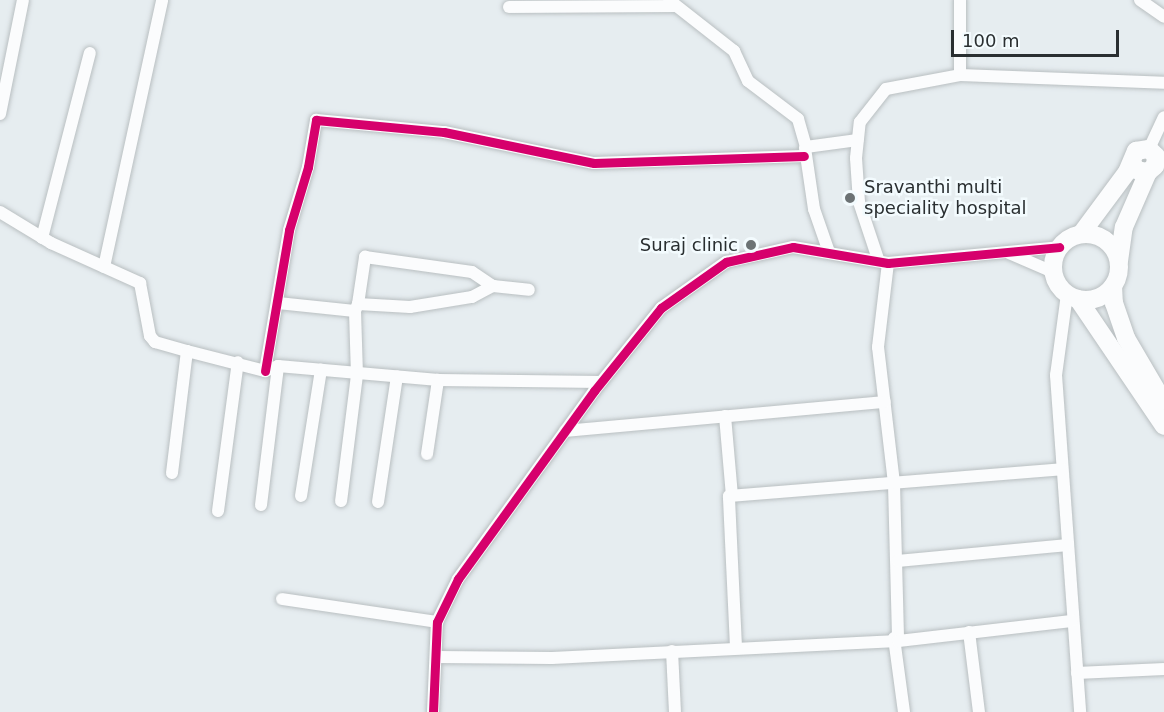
<!DOCTYPE html>
<html>
<head>
<meta charset="utf-8">
<style>
  body { margin:0 }
  #map { position:relative; width:1164px; height:712px; overflow:hidden; background:#e6edf0; font-family:"DejaVu Sans",sans-serif }
  div>[style] { position:absolute }
  [style*='--x'] { left:calc(var(--x)*1px); top:calc(var(--y)*1px); width:calc(var(--w)*1px); rotate:calc(var(--a)*1deg) }
  .roads { filter:drop-shadow(0 0 2px #b9bfc1) drop-shadow(0 0 2px #b9bfc1) }
  .minor>* { height:12px; margin:-6px; padding:0 6px; transform-origin:6px; border-radius:6px; background:#fbfcfd }
  .secondary>* { height:18px; margin:-9px; padding:0 9px; transform-origin:9px; border-radius:9px; background:#fbfcfd }
  .secondary>.ring { margin:-9px; padding:0; box-sizing:content-box; background:none; border:18px solid #fbfcfd; border-radius:50% }
  .cycleway>* { height:9px; margin:-4.5px; padding:0 4.5px; transform-origin:4.5px; border-radius:4.5px; background:#d6006c }
  .dots>* { width:16px; height:16px; translate:-50% -50%; box-sizing:border-box; border:3px solid #f3fbfe; border-radius:50% }
  span { translate:-50% -50%; white-space:nowrap; text-align:center; line-height:1.15; -webkit-text-stroke:5px #f3fbfe; paint-order:stroke }
  .poi-label { font-size:18px; color:#2a2f31 }
  .left { translate:0 -50%; text-align:left }
  .right { translate:-100% -50%; text-align:right }
  .scale { position:absolute; left:951px; top:30px; width:168px; height:27px; box-sizing:border-box; border:3px solid #2a2f31; border-top:0; padding-left:8px; font-size:18px; line-height:21px; white-space:nowrap; color:#2a2f31; -webkit-text-stroke:4px #f3fbfe; paint-order:stroke }
</style>
</head>
<body>
<div id="map">
  <div class="roads">
    <div class="minor">
      <i style="--x:669;--y:0;--w:83;--a:38.1"></i>
      <i style="--x:734;--y:51;--w:33;--a:65"></i>
      <i style="--x:748;--y:81;--w:63;--a:37.2"></i>
      <i style="--x:798;--y:119;--w:29;--a:74"></i>
      <i style="--x:806;--y:147;--w:52;--a:-7.7"></i>
      <i style="--x:1140;--y:0;--w:29;--a:35"></i>
      <i style="--x:509;--y:7;--w:166;--a:-0.3"></i>
      <i style="--x:960;--y:75;--w:75;--a:-90"></i>
      <i style="--x:0;--y:114;--w:116;--a:-78.6"></i>
      <i style="--x:805;--y:148;--w:62;--a:81.6"></i>
      <i style="--x:814;--y:209;--w:46;--a:70.8"></i>
      <i style="--x:1149;--y:149;--w:35;--a:-65"></i>
      <i style="--x:0;--y:212;--w:60;--a:31.3"></i>
      <i style="--x:51;--y:243;--w:98;--a:24.2"></i>
      <i style="--x:140;--y:283;--w:54;--a:79.3"></i>
      <i style="--x:150;--y:336;--w:8;--a:50"></i>
      <i style="--x:155;--y:342;--w:33;--a:16"></i>
      <i style="--x:42;--y:238;--w:191;--a:-75.5"></i>
      <i style="--x:1009;--y:253;--w:48;--a:23.4"></i>
      <i style="--x:878;--y:259;--w:60;--a:-108.4"></i>
      <i style="--x:859;--y:202;--w:44;--a:-93.9"></i>
      <i style="--x:856;--y:158;--w:36;--a:-84"></i>
      <i style="--x:860;--y:122;--w:42;--a:-51.8"></i>
      <i style="--x:886;--y:89;--w:75;--a:-10.7"></i>
      <i style="--x:960;--y:75;--w:204;--a:2.2"></i>
      <i style="--x:888;--y:263;--w:85;--a:96.8"></i>
      <i style="--x:878;--y:347;--w:138;--a:83.3"></i>
      <i style="--x:894;--y:484;--w:157;--a:88.5"></i>
      <i style="--x:104;--y:267;--w:273;--a:-77.7"></i>
      <i style="--x:1067;--y:294;--w:82;--a:97.7"></i>
      <i style="--x:1056;--y:375;--w:338;--a:85.9"></i>
      <i style="--x:278;--y:303;--w:77;--a:5.9"></i>
      <i style="--x:355;--y:311;--w:64;--a:88.2"></i>
      <i style="--x:357;--y:375;--w:127;--a:97.2"></i>
      <i style="--x:358;--y:304;--w:48;--a:-81.5"></i>
      <i style="--x:365;--y:257;--w:108;--a:8"></i>
      <i style="--x:472;--y:272;--w:25;--a:34"></i>
      <i style="--x:355;--y:311;--w:8;--a:-67"></i>
      <i style="--x:358;--y:304;--w:52;--a:3.3"></i>
      <i style="--x:410;--y:307;--w:63;--a:-9.2"></i>
      <i style="--x:472;--y:297;--w:24;--a:-28"></i>
      <i style="--x:493;--y:286;--w:36;--a:6"></i>
      <i style="--x:265;--y:371;--w:143;--a:-80.3"></i>
      <i style="--x:289;--y:230;--w:66;--a:-73.2"></i>
      <i style="--x:308;--y:167;--w:48;--a:-80.3"></i>
      <i style="--x:316;--y:120;--w:129;--a:5.4"></i>
      <i style="--x:444;--y:132;--w:153;--a:11.7"></i>
      <i style="--x:594;--y:163;--w:210;--a:-1.9"></i>
      <i style="--x:725;--y:416;--w:80;--a:85"></i>
      <i style="--x:565;--y:431;--w:321;--a:-5.2"></i>
      <i style="--x:427;--y:454;--w:75;--a:-81.5"></i>
      <i style="--x:172;--y:473;--w:123;--a:-83"></i>
      <i style="--x:187;--y:351;--w:81;--a:14.4"></i>
      <i style="--x:265;--y:371;--w:14;--a:-21"></i>
      <i style="--x:278;--y:366;--w:161;--a:5"></i>
      <i style="--x:438;--y:380;--w:163;--a:0.7"></i>
      <i style="--x:301;--y:496;--w:128;--a:-81"></i>
      <i style="--x:378;--y:502;--w:127;--a:-81.4"></i>
      <i style="--x:261;--y:505;--w:140;--a:-83"></i>
      <i style="--x:218;--y:511;--w:150;--a:-82.4"></i>
      <i style="--x:898;--y:561;--w:170;--a:-5.4"></i>
      <i style="--x:282;--y:599;--w:157;--a:8.4"></i>
      <i style="--x:969;--y:632;--w:81;--a:82.9"></i>
      <i style="--x:894;--y:638;--w:75;--a:82.3"></i>
      <i style="--x:736;--y:647;--w:151;--a:-92.7"></i>
      <i style="--x:729;--y:496;--w:334;--a:-4.6"></i>
      <i style="--x:672;--y:651;--w:61;--a:87.2"></i>
      <i style="--x:437;--y:657;--w:115;--a:0.5"></i>
      <i style="--x:552;--y:658;--w:346;--a:-2.8"></i>
      <i style="--x:898;--y:641;--w:175;--a:-6.6"></i>
      <i style="--x:1077;--y:673;--w:87;--a:-2.6"></i>
      <i style="--x:433;--y:712;--w:90;--a:-87.5"></i>
      <i style="--x:437;--y:622;--w:48;--a:-64"></i>
      <i style="--x:458;--y:579;--w:232;--a:-54.1"></i>
      <i style="--x:594;--y:391;--w:107;--a:-51.1"></i>
      <i style="--x:661;--y:308;--w:80;--a:-35.3"></i>
      <i style="--x:726;--y:262;--w:69;--a:-12.6"></i>
      <i style="--x:793;--y:247;--w:96;--a:9.6"></i>
      <i style="--x:888;--y:263;--w:172;--a:-5.3"></i>
    </div>
    <div class="secondary">
      <i style="--x:1081;--y:234;--w:77;--a:-53.4"></i>
      <i style="--x:1127;--y:172;--w:23;--a:-67"></i>
      <i style="--x:1136;--y:151;--w:13;--a:-9"></i>
      <i style="--x:1149;--y:149;--w:10;--a:45"></i>
      <i style="--x:1156;--y:156;--w:10;--a:96"></i>
      <i style="--x:1155;--y:166;--w:9;--a:139"></i>
      <i style="--x:1148;--y:172;--w:11;--a:-170"></i>
      <i style="--x:1137;--y:170;--w:9;--a:-126"></i>
      <i class="ring" style="left:1053px;top:234px;width:48px;height:48px"></i>
      <i style="--x:1119;--y:261;--w:34;--a:-82"></i>
      <i style="--x:1124;--y:227;--w:60;--a:-66.4"></i>
      <i style="--x:1113;--y:286;--w:17;--a:87"></i>
      <i style="--x:1114;--y:303;--w:37;--a:71"></i>
      <i style="--x:1126;--y:338;--w:73;--a:59.6"></i>
      <i style="--x:1078;--y:299;--w:153;--a:55.9"></i>
    </div>
  </div>
  <div class="cycleway">
    <i style="--x:265;--y:371;--w:143;--a:-80.3"></i>
    <i style="--x:289;--y:230;--w:66;--a:-73.2"></i>
    <i style="--x:308;--y:167;--w:48;--a:-80.3"></i>
    <i style="--x:316;--y:120;--w:129;--a:5.4"></i>
    <i style="--x:444;--y:132;--w:153;--a:11.7"></i>
    <i style="--x:594;--y:163;--w:210;--a:-1.9"></i>
    <i style="--x:433;--y:712;--w:90;--a:-87.5"></i>
    <i style="--x:437;--y:622;--w:48;--a:-64"></i>
    <i style="--x:458;--y:579;--w:232;--a:-54.1"></i>
    <i style="--x:594;--y:391;--w:107;--a:-51.1"></i>
    <i style="--x:661;--y:308;--w:80;--a:-35.3"></i>
    <i style="--x:726;--y:262;--w:69;--a:-12.6"></i>
    <i style="--x:793;--y:247;--w:96;--a:9.6"></i>
    <i style="--x:888;--y:263;--w:172;--a:-5.3"></i>
  </div>
  <div class="dots">
    <i style="left:850px;top:198px;background:#6c7274"></i>
    <i style="left:751px;top:245px;background:#6c7274"></i>
  </div>
  <div class="poi-label">
    <span class="left" style="left:864px;top:198px">Sravanthi multi<br>speciality hospital</span>
    <span class="right" style="left:738px;top:245px">Suraj clinic</span>
  </div>
  <div class="scale">100 m</div>
</div>
</body>
</html>
